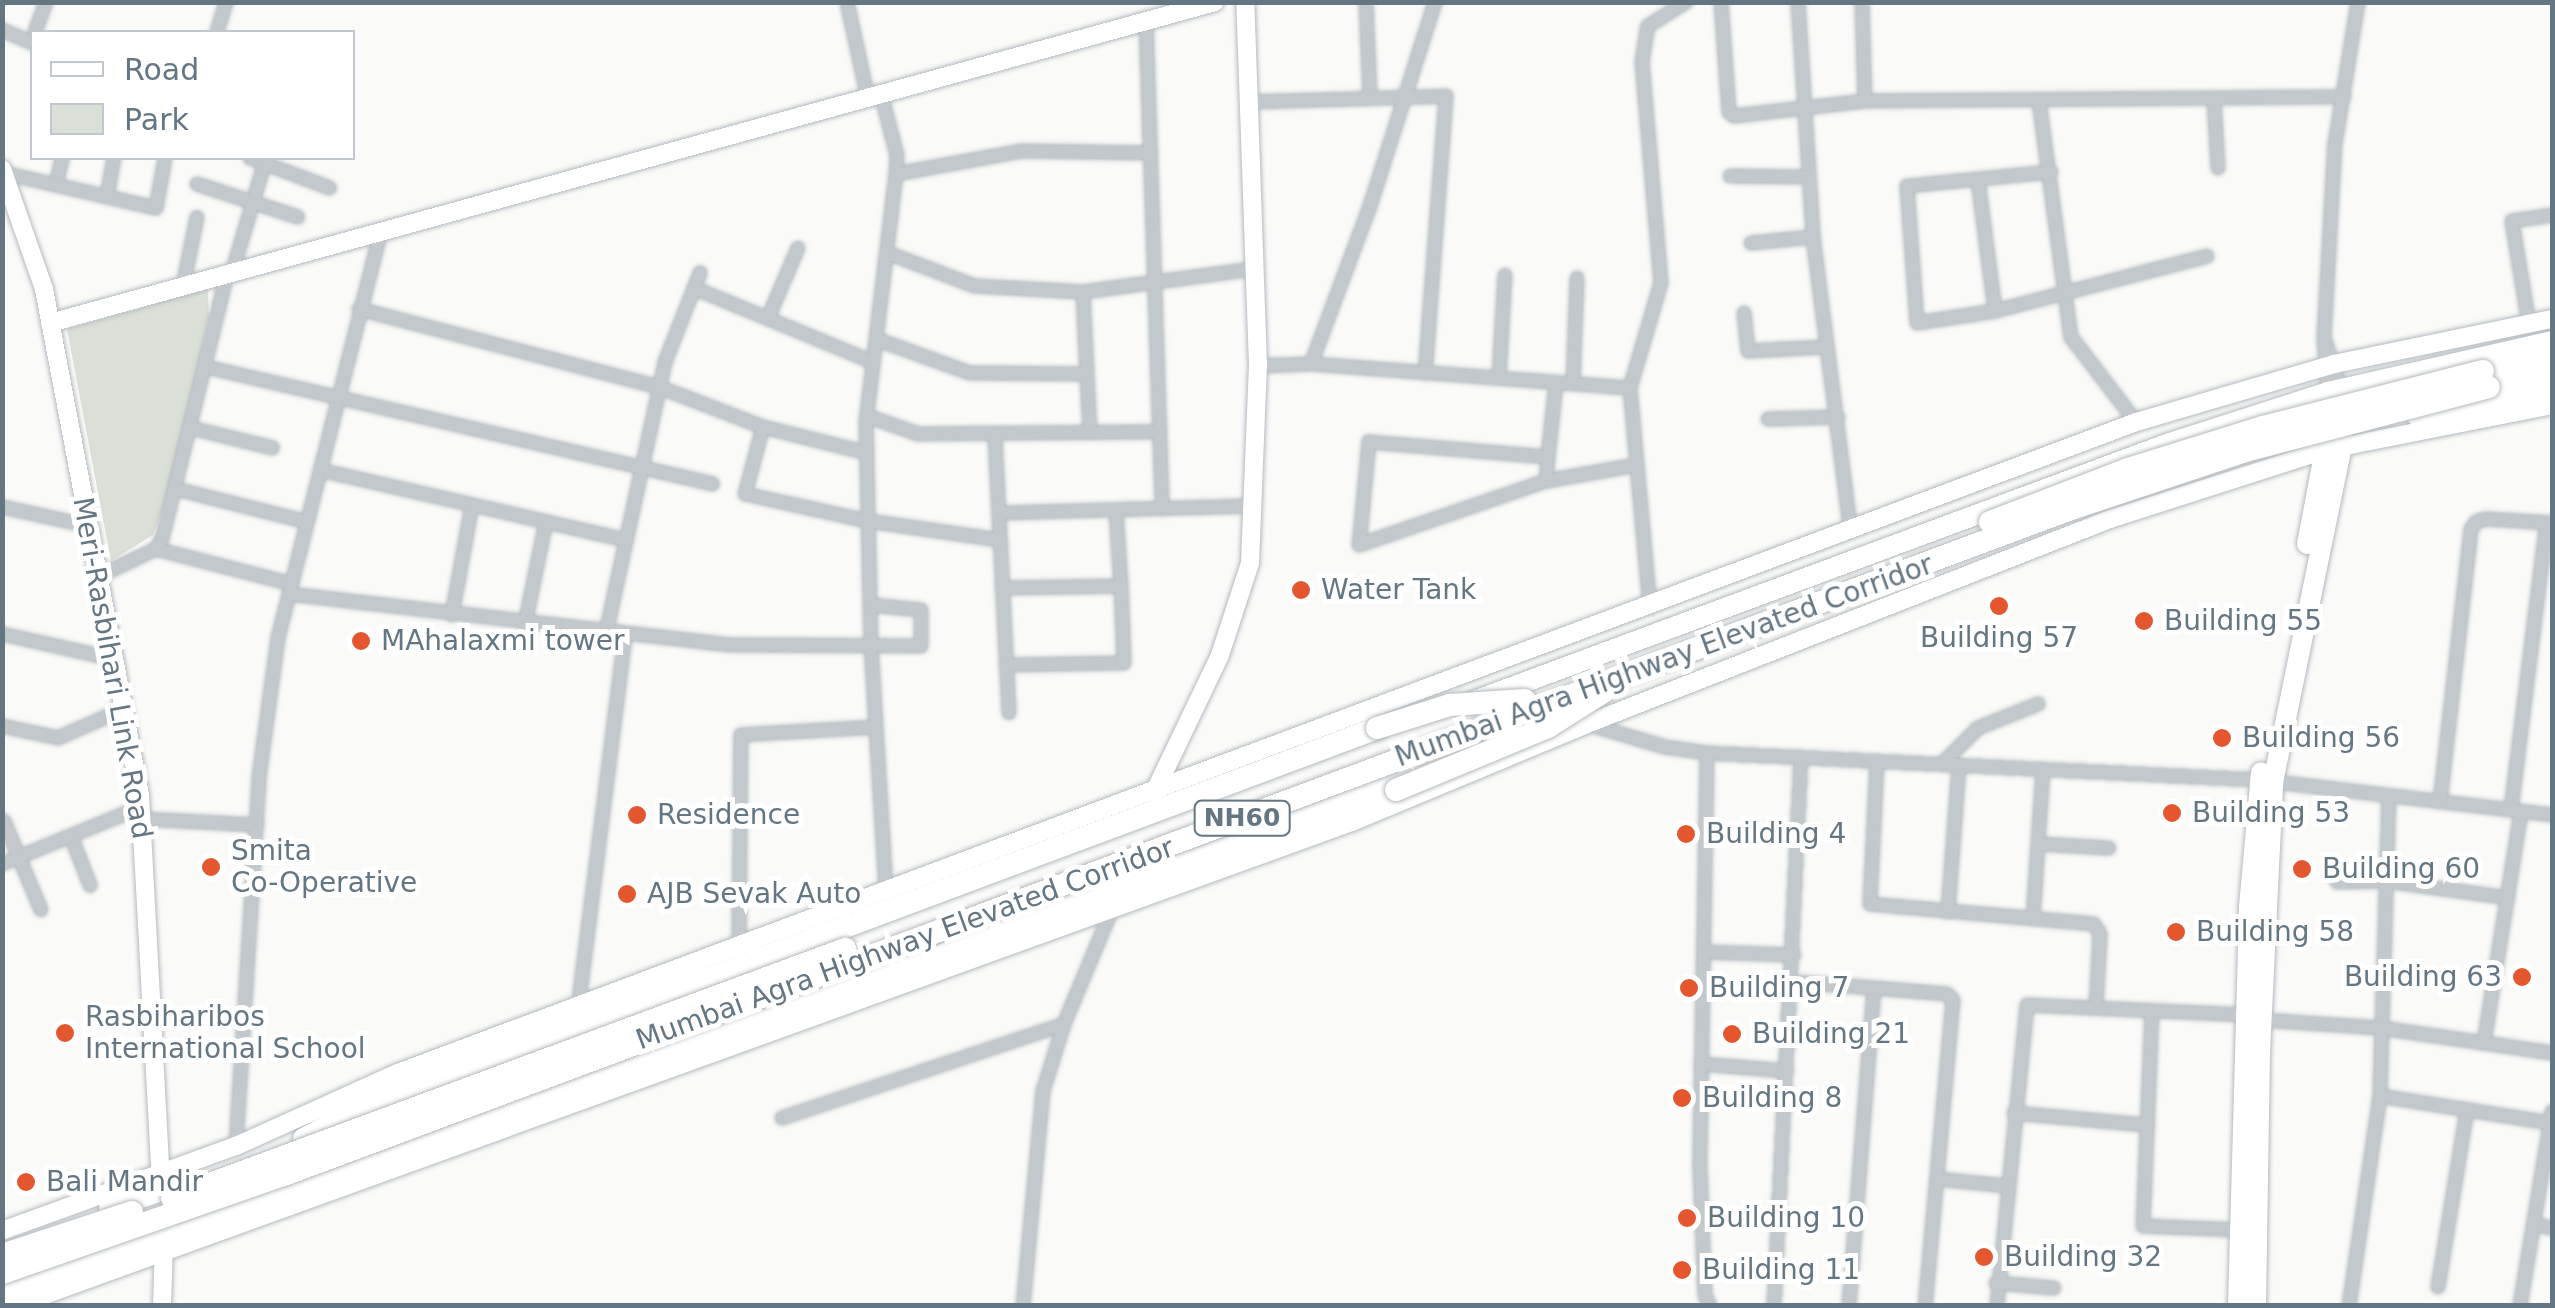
<!DOCTYPE html>
<html>
<head>
<meta charset="utf-8">
<style>
  body { margin:0 }
  #map { position:relative; width:2555px; height:1308px; overflow:hidden; background:#fafaf8; font-family:"DejaVu Sans",sans-serif }
  div>[style] { position:absolute }
  [style*='--x'] { left:calc(var(--x)*1px); top:calc(var(--y)*1px); width:calc(var(--w)*1px); rotate:calc(var(--a)*1deg) }
  .green>* { inset:0; background:#dadfd7 }
  .roads { filter:drop-shadow(0 0 2px #b3babf) drop-shadow(0 0 2px #b3babf) }
  .street>* { height:12px; margin:-6px; padding:0 6px; transform-origin:6px; border-radius:6px; background:#c3c8cc }
  .secondary>* { height:18px; margin:-9px; padding:0 9px; transform-origin:9px; border-radius:9px; background:#fff }
  .primary>* { height:20px; margin:-10px; padding:0 10px; transform-origin:10px; border-radius:10px; background:#fff }
  .highway>* { height:22px; margin:-11px; padding:0 11px; transform-origin:11px; border-radius:11px; background:#fff }
  .bridges { filter:drop-shadow(0 0 2px #b4b9bd) drop-shadow(0 0 2px #b4b9bd) }
  .highway-bridge>* { height:22px; margin:-11px; padding:0 11px; transform-origin:11px; border-radius:11px; background:#fff }
  .dots>* { width:28px; height:28px; translate:-50% -50%; box-sizing:border-box; border:5px solid #fff; border-radius:50% }
  span { translate:-50% -50%; white-space:nowrap; text-align:center; line-height:1.15; -webkit-text-stroke:10px #fff; paint-order:stroke }
  .shield-label span { padding:2px 8px; background:#fff; border:2px solid; border-radius:8px; -webkit-text-stroke-width:0 }
  .shield-label { font-size:25px; color:#657683; font-weight:700 }
  .poi-label { font-size:28px; color:#657683 }
  .left { translate:0 -50%; text-align:left }
  .right { translate:-100% -50%; text-align:right }
  .street-label { font-size:28px; color:#657683 }
  .frame { position:absolute; inset:0; border:5px solid #657683; pointer-events:none }
  .legend { position:absolute; left:30px; top:30px; width:325px; height:130px; box-sizing:border-box; background:#fff; border:2px solid #c1c8cd; margin:0; padding:12px 18px; list-style:none; font-size:30px; color:#657683 }
  .legend li { display:flex; align-items:center; gap:20px; height:50px }
  .legend b { width:50px; border:2px solid #c1c8cd }
</style>
</head>
<body>
<div id="map">
  <div class="green">
    <i style="clip-path:polygon(208px 289px,209px 317px,169px 492px,153px 535px,111px 561px,67px 329px)"></i>
  </div>
  <div class="roads">
    <div class="street">
      <i style="--x:847;--y:2;--w:98;--a:77.7"></i>
      <i style="--x:1366;--y:2;--w:96;--a:87.6"></i>
      <i style="--x:1721;--y:2;--w:110;--a:85.8"></i>
      <i style="--x:1729;--y:112;--w:6;--a:39"></i>
      <i style="--x:1734;--y:116;--w:132;--a:-6.5"></i>
      <i style="--x:1865;--y:101;--w:479;--a:-0.5"></i>
      <i style="--x:1798;--y:2;--w:235;--a:86.3"></i>
      <i style="--x:1813;--y:237;--w:297;--a:82.7"></i>
      <i style="--x:1862;--y:2;--w:99;--a:88.3"></i>
      <i style="--x:1146;--y:21;--w:487;--a:88.1"></i>
      <i style="--x:2;--y:30;--w:33;--a:23"></i>
      <i style="--x:35;--y:32;--w:32;--a:-70"></i>
      <i style="--x:217;--y:32;--w:31;--a:-73"></i>
      <i style="--x:881;--y:94;--w:63;--a:75.3"></i>
      <i style="--x:897;--y:155;--w:19;--a:93"></i>
      <i style="--x:896;--y:174;--w:251;--a:96.9"></i>
      <i style="--x:866;--y:423;--w:222;--a:88.7"></i>
      <i style="--x:871;--y:645;--w:247;--a:86.5"></i>
      <i style="--x:2214;--y:99;--w:69;--a:86.7"></i>
      <i style="--x:2039;--y:101;--w:238;--a:82.3"></i>
      <i style="--x:2071;--y:337;--w:107;--a:52.6"></i>
      <i style="--x:1249;--y:102;--w:197;--a:-1.7"></i>
      <i style="--x:1446;--y:96;--w:278;--a:94.3"></i>
      <i style="--x:250;--y:158;--w:85;--a:20.6"></i>
      <i style="--x:2051;--y:172;--w:145;--a:174.4"></i>
      <i style="--x:1907;--y:186;--w:137;--a:85.8"></i>
      <i style="--x:1917;--y:323;--w:79;--a:-8.7"></i>
      <i style="--x:1995;--y:311;--w:219;--a:-14.5"></i>
      <i style="--x:4;--y:173;--w:156;--a:13"></i>
      <i style="--x:156;--y:208;--w:51;--a:-79.8"></i>
      <i style="--x:896;--y:174;--w:127;--a:-10.4"></i>
      <i style="--x:1021;--y:151;--w:130;--a:0.9"></i>
      <i style="--x:1730;--y:176;--w:78;--a:0.7"></i>
      <i style="--x:1978;--y:180;--w:132;--a:82.6"></i>
      <i style="--x:197;--y:184;--w:106;--a:18.1"></i>
      <i style="--x:56;--y:185;--w:28;--a:-77"></i>
      <i style="--x:107;--y:197;--w:40;--a:-80"></i>
      <i style="--x:1751;--y:243;--w:62;--a:-5.5"></i>
      <i style="--x:888;--y:253;--w:93;--a:20.8"></i>
      <i style="--x:975;--y:286;--w:108;--a:3.2"></i>
      <i style="--x:1083;--y:292;--w:173;--a:-7.7"></i>
      <i style="--x:232;--y:273;--w:120;--a:-73.5"></i>
      <i style="--x:183;--y:286;--w:70;--a:-78.5"></i>
      <i style="--x:694;--y:288;--w:194;--a:22.5"></i>
      <i style="--x:1083;--y:292;--w:141;--a:87.2"></i>
      <i style="--x:359;--y:309;--w:310;--a:14.6"></i>
      <i style="--x:659;--y:387;--w:111;--a:21"></i>
      <i style="--x:763;--y:427;--w:107;--a:14"></i>
      <i style="--x:1744;--y:313;--w:38;--a:84"></i>
      <i style="--x:1748;--y:351;--w:78;--a:-2.9"></i>
      <i style="--x:768;--y:318;--w:76;--a:-66.8"></i>
      <i style="--x:2529;--y:324;--w:104;--a:-99.4"></i>
      <i style="--x:2512;--y:221;--w:40;--a:-8.5"></i>
      <i style="--x:2324;--y:338;--w:194;--a:-86.8"></i>
      <i style="--x:2335;--y:144;--w:144;--a:-80.8"></i>
      <i style="--x:876;--y:339;--w:100;--a:19.9"></i>
      <i style="--x:970;--y:373;--w:117;--a:0.5"></i>
      <i style="--x:1311;--y:364;--w:169;--a:-69.5"></i>
      <i style="--x:1370;--y:206;--w:214;--a:-72.3"></i>
      <i style="--x:1258;--y:366;--w:53;--a:-2.2"></i>
      <i style="--x:1311;--y:364;--w:320;--a:4.3"></i>
      <i style="--x:1630;--y:388;--w:221;--a:84.8"></i>
      <i style="--x:206;--y:367;--w:520;--a:12.99"></i>
      <i style="--x:1499;--y:378;--w:103;--a:-86.7"></i>
      <i style="--x:1573;--y:384;--w:106;--a:-87.8"></i>
      <i style="--x:1630;--y:388;--w:109;--a:-73.6"></i>
      <i style="--x:1661;--y:283;--w:222;--a:-94.9"></i>
      <i style="--x:1642;--y:62;--w:36;--a:-81"></i>
      <i style="--x:1648;--y:26;--w:45;--a:-32.3"></i>
      <i style="--x:2328;--y:392;--w:54;--a:-94.2"></i>
      <i style="--x:2324;--y:338;--w:54;--a:71.6"></i>
      <i style="--x:867;--y:416;--w:54;--a:19.4"></i>
      <i style="--x:918;--y:434;--w:242;--a:-0.5"></i>
      <i style="--x:1768;--y:419;--w:70;--a:-1.6"></i>
      <i style="--x:763;--y:427;--w:69;--a:105"></i>
      <i style="--x:745;--y:494;--w:126;--a:12.4"></i>
      <i style="--x:868;--y:521;--w:133;--a:8.2"></i>
      <i style="--x:191;--y:428;--w:84;--a:13.7"></i>
      <i style="--x:995;--y:436;--w:277;--a:87.1"></i>
      <i style="--x:1548;--y:457;--w:180;--a:-175.2"></i>
      <i style="--x:1369;--y:442;--w:103;--a:95.5"></i>
      <i style="--x:1359;--y:545;--w:198;--a:-18.9"></i>
      <i style="--x:1546;--y:481;--w:24;--a:-85"></i>
      <i style="--x:1548;--y:457;--w:74;--a:-83.8"></i>
      <i style="--x:320;--y:470;--w:314;--a:12.9"></i>
      <i style="--x:1546;--y:481;--w:92;--a:-10"></i>
      <i style="--x:176;--y:489;--w:135;--a:14.1"></i>
      <i style="--x:2;--y:507;--w:89;--a:12.3"></i>
      <i style="--x:999;--y:513;--w:254;--a:-1.6"></i>
      <i style="--x:156;--y:549;--w:140;--a:14.4"></i>
      <i style="--x:99;--y:576;--w:63;--a:-25.3"></i>
      <i style="--x:156;--y:549;--w:12;--a:-59"></i>
      <i style="--x:162;--y:539;--w:273;--a:-76.2"></i>
      <i style="--x:1002;--y:588;--w:119;--a:-1"></i>
      <i style="--x:1121;--y:586;--w:76;--a:-93.8"></i>
      <i style="--x:289;--y:594;--w:444;--a:6.6"></i>
      <i style="--x:730;--y:645;--w:191;--a:0.3"></i>
      <i style="--x:921;--y:646;--w:36;--a:-90"></i>
      <i style="--x:921;--y:610;--w:51;--a:-174.4"></i>
      <i style="--x:452;--y:615;--w:112;--a:-79.7"></i>
      <i style="--x:525;--y:624;--w:104;--a:-78.4"></i>
      <i style="--x:606;--y:633;--w:277;--a:-77.7"></i>
      <i style="--x:665;--y:362;--w:96;--a:-68.5"></i>
      <i style="--x:2;--y:634;--w:115;--a:12.6"></i>
      <i style="--x:1006;--y:665;--w:118;--a:-1"></i>
      <i style="--x:1124;--y:663;--w:77;--a:-92.2"></i>
      <i style="--x:1587;--y:724;--w:81;--a:16.4"></i>
      <i style="--x:1665;--y:747;--w:42;--a:8.1"></i>
      <i style="--x:1707;--y:753;--w:553;--a:2.8"></i>
      <i style="--x:2259;--y:780;--w:295;--a:6.8"></i>
      <i style="--x:2;--y:726;--w:57;--a:12.1"></i>
      <i style="--x:58;--y:738;--w:72;--a:-23.7"></i>
      <i style="--x:1707;--y:753;--w:413;--a:91"></i>
      <i style="--x:1700;--y:1166;--w:129;--a:87.8"></i>
      <i style="--x:1705;--y:1295;--w:12;--a:66"></i>
      <i style="--x:1877;--y:761;--w:143;--a:92.8"></i>
      <i style="--x:1870;--y:904;--w:225;--a:5.1"></i>
      <i style="--x:2094;--y:924;--w:12;--a:59"></i>
      <i style="--x:2100;--y:934;--w:73;--a:93.1"></i>
      <i style="--x:1942;--y:764;--w:51;--a:-45"></i>
      <i style="--x:1978;--y:728;--w:65;--a:-21.8"></i>
      <i style="--x:2440;--y:802;--w:275;--a:-83.5"></i>
      <i style="--x:2471;--y:529;--w:9;--a:-54"></i>
      <i style="--x:2476;--y:522;--w:10;--a:-17"></i>
      <i style="--x:2486;--y:519;--w:66;--a:3.5"></i>
      <i style="--x:2511;--y:810;--w:289;--a:-82.9"></i>
      <i style="--x:142;--y:819;--w:115;--a:3"></i>
      <i style="--x:4;--y:821;--w:96;--a:67.4"></i>
      <i style="--x:71;--y:836;--w:53;--a:68.8"></i>
      <i style="--x:2038;--y:844;--w:71;--a:3.2"></i>
      <i style="--x:2;--y:864;--w:150;--a:-22.3"></i>
      <i style="--x:2337;--y:882;--w:49;--a:-1.2"></i>
      <i style="--x:2386;--y:881;--w:123;--a:7.9"></i>
      <i style="--x:1948;--y:912;--w:147;--a:-85.7"></i>
      <i style="--x:2033;--y:919;--w:149;--a:-86.2"></i>
      <i style="--x:739;--y:948;--w:213;--a:-89.5"></i>
      <i style="--x:741;--y:735;--w:134;--a:-3.4"></i>
      <i style="--x:1704;--y:952;--w:90;--a:1.9"></i>
      <i style="--x:1792;--y:982;--w:82;--a:4.2"></i>
      <i style="--x:1874;--y:988;--w:319;--a:94.5"></i>
      <i style="--x:1874;--y:988;--w:73;--a:4.7"></i>
      <i style="--x:1947;--y:994;--w:8;--a:45"></i>
      <i style="--x:1953;--y:1000;--w:307;--a:95.2"></i>
      <i style="--x:578;--y:1009;--w:377;--a:-82.8"></i>
      <i style="--x:2152;--y:1011;--w:215;--a:92.4"></i>
      <i style="--x:2143;--y:1226;--w:97;--a:2.4"></i>
      <i style="--x:2261;--y:1020;--w:120;--a:3.8"></i>
      <i style="--x:2381;--y:1028;--w:173;--a:8.3"></i>
      <i style="--x:2484;--y:1043;--w:234;--a:-80.9"></i>
      <i style="--x:1701;--y:1064;--w:86;--a:4.7"></i>
      <i style="--x:2380;--y:1096;--w:173;--a:9"></i>
      <i style="--x:2014;--y:1113;--w:134;--a:5.2"></i>
      <i style="--x:782;--y:1118;--w:297;--a:-18.4"></i>
      <i style="--x:236;--y:1146;--w:370;--a:-86.4"></i>
      <i style="--x:259;--y:777;--w:140;--a:-82.2"></i>
      <i style="--x:278;--y:638;--w:419;--a:-75.8"></i>
      <i style="--x:1937;--y:1179;--w:69;--a:5.8"></i>
      <i style="--x:2534;--y:1224;--w:18;--a:13"></i>
      <i style="--x:1996;--y:1283;--w:58;--a:4.9"></i>
      <i style="--x:2438;--y:1287;--w:180;--a:-80.7"></i>
      <i style="--x:1023;--y:1306;--w:216;--a:-84.7"></i>
      <i style="--x:1043;--y:1091;--w:70;--a:-72.6"></i>
      <i style="--x:1064;--y:1024;--w:125;--a:-67.3"></i>
      <i style="--x:1774;--y:1306;--w:550;--a:-87.18"></i>
      <i style="--x:1997;--y:1306;--w:302;--a:-84.3"></i>
      <i style="--x:2027;--y:1005;--w:219;--a:2.6"></i>
      <i style="--x:2349;--y:1306;--w:212;--a:-81.6"></i>
      <i style="--x:2380;--y:1096;--w:300;--a:-88.3"></i>
      <i style="--x:2520;--y:1306;--w:197;--a:-80.6"></i>
    </div>
    <div class="secondary">
      <i style="--x:2;--y:169;--w:127;--a:70.7"></i>
      <i style="--x:44;--y:289;--w:515;--a:79.26"></i>
      <i style="--x:140;--y:795;--w:393;--a:86.9"></i>
      <i style="--x:50;--y:323;--w:1208;--a:-15.4"></i>
      <i style="--x:1154;--y:793;--w:153;--a:-64.4"></i>
      <i style="--x:1220;--y:655;--w:97;--a:-71.9"></i>
      <i style="--x:1250;--y:563;--w:197;--a:-87.7"></i>
      <i style="--x:1258;--y:366;--w:364;--a:-92"></i>
      <i style="--x:2;--y:1231;--w:249;--a:-20"></i>
      <i style="--x:236;--y:1146;--w:178;--a:-24.3"></i>
      <i style="--x:398;--y:1073;--w:1856;--a:-20.53"></i>
      <i style="--x:2136;--y:422;--w:206;--a:-16.3"></i>
      <i style="--x:2334;--y:364;--w:223;--a:-11.7"></i>
      <i style="--x:14;--y:1306;--w:1423;--a:-19.89"></i>
      <i style="--x:1352;--y:822;--w:255;--a:-22.6"></i>
      <i style="--x:1587;--y:724;--w:562;--a:-21.4"></i>
      <i style="--x:2110;--y:519;--w:226;--a:-17.8"></i>
      <i style="--x:2325;--y:450;--w:231;--a:-11.2"></i>
      <i style="--x:162;--y:1306;--w:63;--a:-88.2"></i>
    </div>
    <div class="primary">
      <i style="--x:2417;--y:416;--w:137;--a:-10.9"></i>
      <i style="--x:2307;--y:544;--w:96;--a:-79.2"></i>
      <i style="--x:2325;--y:450;--w:35;--a:-85"></i>
      <i style="--x:1477;--y:700;--w:736;--a:-20.36"></i>
      <i style="--x:2167;--y:444;--w:169;--a:-17.9"></i>
      <i style="--x:2328;--y:392;--w:230;--a:-12.8"></i>
      <i style="--x:1000;--y:920;--w:556;--a:-20.42"></i>
      <i style="--x:109;--y:1209;--w:80;--a:-18.9"></i>
      <i style="--x:2238;--y:1306;--w:399;--a:-88.4"></i>
      <i style="--x:2249;--y:907;--w:135;--a:-84.9"></i>
      <i style="--x:2256;--y:1306;--w:254;--a:-89.1"></i>
      <i style="--x:2260;--y:1052;--w:270;--a:-87.2"></i>
      <i style="--x:2273;--y:782;--w:343;--a:-78.4"></i>
      <i style="--x:2342;--y:446;--w:35;--a:-90"></i>
    </div>
    <div class="highway">
      <i style="--x:2483;--y:371;--w:71;--a:-12.3"></i>
      <i style="--x:2489;--y:387;--w:64;--a:-10.8"></i>
      <i style="--x:304;--y:1139;--w:67;--a:-28.5"></i>
      <i style="--x:363;--y:1107;--w:1083;--a:-20.49"></i>
      <i style="--x:2;--y:1295;--w:1483;--a:-19.91"></i>
    </div>
  </div>
  <div class="bridges">
    <div class="highway-bridge">
      <i style="--x:1990;--y:522;--w:148;--a:-21"></i>
      <i style="--x:2128;--y:469;--w:141;--a:-17.3"></i>
      <i style="--x:2263;--y:427;--w:227;--a:-14.3"></i>
      <i style="--x:1377;--y:728;--w:77;--a:-17.5"></i>
      <i style="--x:1450;--y:705;--w:75;--a:-3.8"></i>
      <i style="--x:1396;--y:790;--w:165;--a:-22.5"></i>
      <i style="--x:1548;--y:727;--w:67;--a:-32.3"></i>
      <i style="--x:172;--y:1198;--w:718;--a:-20.3"></i>
      <i style="--x:2;--y:1255;--w:137;--a:-18.3"></i>
      <i style="--x:2;--y:1273;--w:299;--a:-19.2"></i>
      <i style="--x:284;--y:1175;--w:1904;--a:-20.44"></i>
      <i style="--x:2068;--y:510;--w:187;--a:-18.4"></i>
      <i style="--x:2245;--y:451;--w:252;--a:-14.7"></i>
    </div>
  </div>
  <div class="dots">
    <i style="left:1301px;top:590px;background:#e4572e"></i>
    <i style="left:1999px;top:606px;background:#e4572e"></i>
    <i style="left:2144px;top:621px;background:#e4572e"></i>
    <i style="left:361px;top:641px;background:#e4572e"></i>
    <i style="left:2222px;top:738px;background:#e4572e"></i>
    <i style="left:2172px;top:813px;background:#e4572e"></i>
    <i style="left:637px;top:815px;background:#e4572e"></i>
    <i style="left:1686px;top:834px;background:#e4572e"></i>
    <i style="left:211px;top:867px;background:#e4572e"></i>
    <i style="left:2302px;top:869px;background:#e4572e"></i>
    <i style="left:627px;top:894px;background:#e4572e"></i>
    <i style="left:2176px;top:932px;background:#e4572e"></i>
    <i style="left:2522px;top:977px;background:#e4572e"></i>
    <i style="left:1689px;top:988px;background:#e4572e"></i>
    <i style="left:65px;top:1033px;background:#e4572e"></i>
    <i style="left:1732px;top:1034px;background:#e4572e"></i>
    <i style="left:1682px;top:1098px;background:#e4572e"></i>
    <i style="left:26px;top:1182px;background:#e4572e"></i>
    <i style="left:1687px;top:1218px;background:#e4572e"></i>
    <i style="left:1984px;top:1257px;background:#e4572e"></i>
    <i style="left:1682px;top:1270px;background:#e4572e"></i>
  </div>
  <div class="shield-label">
    <span style="left:1242px;top:818px">NH60</span>
  </div>
  <div class="poi-label">
    <span class="left" style="left:1321px;top:590px">Water Tank</span>
    <span class="left" style="left:2164px;top:621px">Building 55</span>
    <span style="left:1999px;top:638px">Building 57</span>
    <span class="left" style="left:381px;top:641px">MAhalaxmi tower</span>
    <span class="left" style="left:2242px;top:738px">Building 56</span>
    <span class="left" style="left:2192px;top:813px">Building 53</span>
    <span class="left" style="left:657px;top:815px">Residence</span>
    <span class="left" style="left:1706px;top:834px">Building 4</span>
    <span class="left" style="left:231px;top:867px">Smita<br>Co-Operative</span>
    <span class="left" style="left:2322px;top:869px">Building 60</span>
    <span class="left" style="left:647px;top:894px">AJB Sevak Auto</span>
    <span class="left" style="left:2196px;top:932px">Building 58</span>
    <span class="right" style="left:2502px;top:977px">Building 63</span>
    <span class="left" style="left:1709px;top:988px">Building 7</span>
    <span class="left" style="left:85px;top:1033px">Rasbiharibos<br>International School</span>
    <span class="left" style="left:1752px;top:1034px">Building 21</span>
    <span class="left" style="left:1702px;top:1098px">Building 8</span>
    <span class="left" style="left:46px;top:1182px">Bali Mandir</span>
    <span class="left" style="left:1707px;top:1218px">Building 10</span>
    <span class="left" style="left:2004px;top:1257px">Building 32</span>
    <span class="left" style="left:1702px;top:1270px">Building 11</span>
  </div>
  <div class="street-label">
    <span style="left:1664px;top:661px;rotate:-20deg">Mumbai Agra Highway Elevated Corridor</span>
    <span style="left:112px;top:668px;rotate:80deg">Meri-Rasbihari Link Road</span>
    <span style="left:905px;top:944px;rotate:-20deg">Mumbai Agra Highway Elevated Corridor</span>
  </div>
  <div class="frame"></div>
  <ul class="legend">
  <li><b style="height:12px;background:#fff"></b>Road</li>
  <li><b style="height:28px;background:#dadfd7"></b>Park</li>
  </ul>
</div>
</body>
</html>
